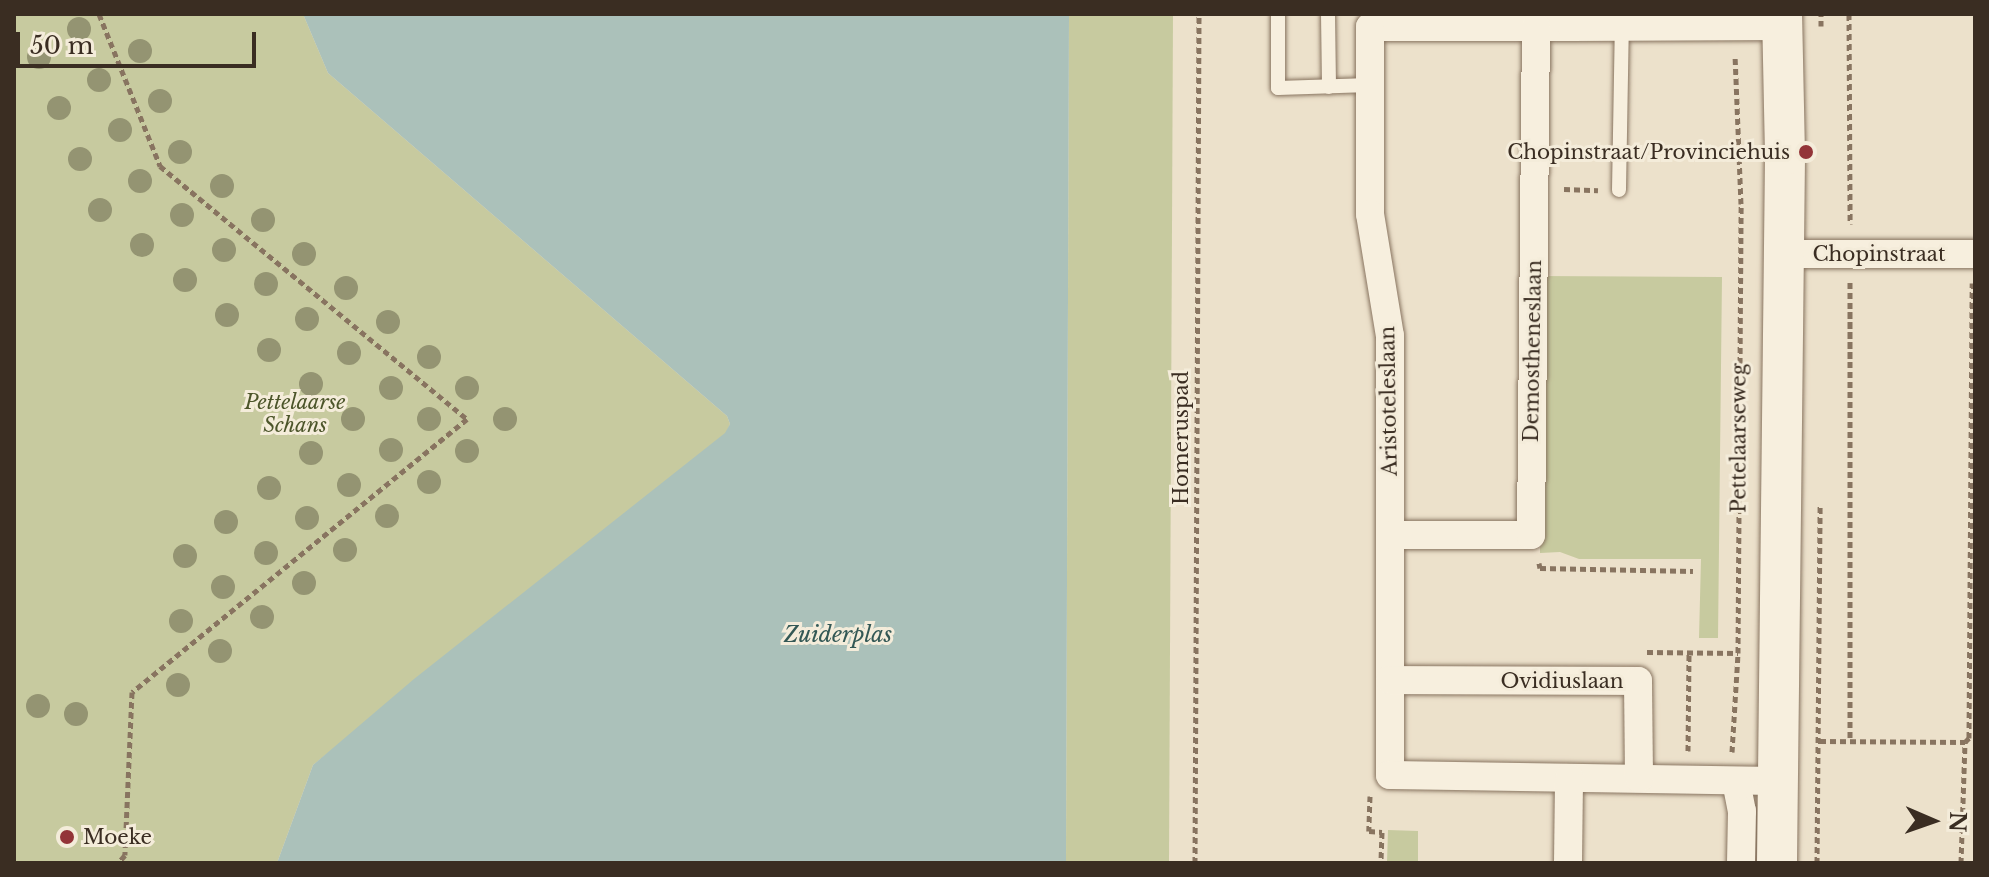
<!DOCTYPE html>
<html>
<head>
<meta charset="utf-8">
<style>
  body { margin:0 }
  #map { position:relative; width:1989px; height:877px; overflow:hidden; background:#ece1cb; font-family:"Libre Baskerville",serif }
  div>[style] { position:absolute }
  [style*='--x'] { left:calc(var(--x)*1px); top:calc(var(--y)*1px); width:calc(var(--w)*1px); rotate:calc(var(--a)*1deg) }
  .green>* { inset:0; background:#c7ca9f }
  .water>* { inset:0; background:#abc1ba }
  .path>* { height:5px; margin-top:-2.5px; transform-origin:0; background:repeating-linear-gradient(90deg,#887460 0 6px,transparent 0 10px) }
  .roads { filter:drop-shadow(0 0 2px #887460) drop-shadow(0 0 2px #887460) }
  .lane>* { height:14px; margin:-7px; padding:0 7px; transform-origin:7px; border-radius:7px; background:#f7efde }
  .street>* { height:28px; margin:-14px; padding:0 14px; transform-origin:14px; border-radius:14px; background:#f7efde }
  .secondary>* { height:40px; margin:-20px; padding:0 20px; transform-origin:20px; border-radius:20px; background:#f7efde }
  .trees>* { width:24px; height:24px; margin:-12px; border-radius:50%; background:#949472 }
  .dots>* { width:22px; height:22px; translate:-50% -50%; box-sizing:border-box; border:4px solid #f4ecda; border-radius:50% }
  span { translate:-50% -50%; white-space:nowrap; text-align:center; line-height:1.15; -webkit-text-stroke:6px #f4ecda; paint-order:stroke }
  .poi-label { font-size:20px; color:#3a2d22 }
  .right { translate:-100% -50%; text-align:right }
  .left { translate:0 -50%; text-align:left }
  .street-label { font-size:20px; color:#3a2d22 }
  .park-label { font-size:20px; color:#4c552a; font-style:italic }
  .water-label { font-size:22px; color:#335855; font-style:italic }
  .frame { position:absolute; inset:0; border:16px solid #3a2d22; pointer-events:none }
  .north { position:absolute; left:1893px; top:781px; width:80px; height:80px; -webkit-text-stroke:6px #f4ecda; paint-order:stroke; rotate:92deg; font-size:22px; font-weight:700; line-height:32px; text-align:center; color:#3a2d22 }
  .north::after { content:''; display:block; margin:auto; width:28px; height:36px; background:#3a2d22; clip-path:polygon(50% 0,100% 100%,50% 72%,0 100%) }
  .scale { position:absolute; left:16px; top:32px; width:240px; height:36px; box-sizing:border-box; border:4px solid #3a2d22; border-top:0; padding-left:10px; font-size:24px; line-height:28px; white-space:nowrap; color:#3a2d22; -webkit-text-stroke:6px #f4ecda; paint-order:stroke }
</style>
</head>
<body>
<div id="map">
  <div class="green">
    <i style="clip-path:polygon(14px 14px,303px 14px,328px 73px,727px 416px,730px 424px,726px 433px,313px 765px,277px 863px,14px 863px)"></i>
    <i style="clip-path:polygon(1069px 14px,1173px 14px,1169px 863px,1066px 863px)"></i>
    <i style="clip-path:polygon(1538px 276px,1722px 277px,1718px 638px,1699px 638px,1701px 559px,1579px 559px,1560px 552px,1540px 553px)"></i>
    <i style="clip-path:polygon(1388px 830px,1418px 831px,1418px 863px,1387px 863px)"></i>
  </div>
  <div class="water">
    <i style="clip-path:polygon(303px 14px,1069px 14px,1066px 863px,277px 863px,313px 765px,414px 679px,725px 433px,730px 424px,727px 416px,328px 73px)"></i>
  </div>
  <div class="path">
    <i style="--x:99;--y:14;--w:164;--a:68.1"></i>
    <i style="--x:160;--y:166;--w:398;--a:39.5"></i>
    <i style="--x:467;--y:419;--w:432;--a:140.8"></i>
    <i style="--x:132;--y:692;--w:163;--a:92.5"></i>
    <i style="--x:125;--y:855;--w:11;--a:131"></i>
    <i style="--x:1849;--y:14;--w:210;--a:89.7"></i>
    <i style="--x:1821;--y:26;--w:12;--a:-90"></i>
    <i style="--x:1564;--y:189;--w:34;--a:2"></i>
    <i style="--x:1850;--y:282;--w:459;--a:90"></i>
    <i style="--x:1539;--y:563;--w:5;--a:79"></i>
    <i style="--x:1540;--y:568;--w:153;--a:1.1"></i>
    <i style="--x:1647;--y:652;--w:91;--a:0.6"></i>
    <i style="--x:1820;--y:741;--w:145;--a:0.4"></i>
    <i style="--x:1688;--y:751;--w:99;--a:-89.4"></i>
    <i style="--x:1732;--y:752;--w:99;--a:-86.5"></i>
    <i style="--x:1738;--y:653;--w:449;--a:-89.6"></i>
    <i style="--x:1741;--y:204;--w:149;--a:-92.3"></i>
    <i style="--x:1370;--y:796;--w:35;--a:92"></i>
    <i style="--x:1369;--y:831;--w:13;--a:4"></i>
    <i style="--x:1382;--y:832;--w:31;--a:92"></i>
    <i style="--x:1195;--y:863;--w:849;--a:-89.73"></i>
    <i style="--x:1817;--y:863;--w:359;--a:-89.5"></i>
    <i style="--x:1961;--y:863;--w:121;--a:-88.1"></i>
    <i style="--x:1965;--y:742;--w:6;--a:-45"></i>
    <i style="--x:1969;--y:738;--w:455;--a:-89.6"></i>
  </div>
  <div class="roads">
    <div class="lane">
      <i style="--x:1278;--y:14;--w:74;--a:90"></i>
      <i style="--x:1278;--y:88;--w:92;--a:-1.9"></i>
      <i style="--x:1328;--y:14;--w:73;--a:89.2"></i>
      <i style="--x:1619;--y:190;--w:164;--a:-89"></i>
    </div>
    <div class="street">
      <i style="--x:1572;--y:14;--w:13;--a:90"></i>
      <i style="--x:1572;--y:27;--w:202;--a:180"></i>
      <i style="--x:1370;--y:27;--w:187;--a:90"></i>
      <i style="--x:1370;--y:214;--w:124;--a:80.7"></i>
      <i style="--x:1390;--y:336;--w:439;--a:90"></i>
      <i style="--x:1390;--y:775;--w:387;--a:0.9"></i>
      <i style="--x:1572;--y:27;--w:210;--a:-0.3"></i>
      <i style="--x:1783;--y:254;--w:192;--a:0"></i>
      <i style="--x:1391;--y:535;--w:140;--a:0"></i>
      <i style="--x:1531;--y:535;--w:508;--a:-89.44"></i>
      <i style="--x:1390;--y:680;--w:248;--a:0.2"></i>
      <i style="--x:1638;--y:681;--w:97;--a:89.4"></i>
      <i style="--x:1736;--y:781;--w:31;--a:79"></i>
      <i style="--x:1742;--y:811;--w:52;--a:91.1"></i>
      <i style="--x:1568;--y:863;--w:85;--a:-89.3"></i>
    </div>
    <div class="secondary">
      <i style="--x:1777;--y:863;--w:708;--a:-89.35"></i>
      <i style="--x:1785;--y:155;--w:141;--a:-91.2"></i>
    </div>
  </div>
  <div class="trees">
    <i style="left:79px;top:29px"></i>
    <i style="left:140px;top:51px"></i>
    <i style="left:39px;top:57px"></i>
    <i style="left:99px;top:80px"></i>
    <i style="left:160px;top:101px"></i>
    <i style="left:59px;top:108px"></i>
    <i style="left:120px;top:130px"></i>
    <i style="left:180px;top:152px"></i>
    <i style="left:80px;top:159px"></i>
    <i style="left:140px;top:181px"></i>
    <i style="left:222px;top:186px"></i>
    <i style="left:100px;top:210px"></i>
    <i style="left:182px;top:215px"></i>
    <i style="left:263px;top:220px"></i>
    <i style="left:142px;top:245px"></i>
    <i style="left:224px;top:250px"></i>
    <i style="left:304px;top:254px"></i>
    <i style="left:185px;top:280px"></i>
    <i style="left:266px;top:284px"></i>
    <i style="left:346px;top:288px"></i>
    <i style="left:227px;top:315px"></i>
    <i style="left:307px;top:319px"></i>
    <i style="left:388px;top:322px"></i>
    <i style="left:269px;top:350px"></i>
    <i style="left:349px;top:353px"></i>
    <i style="left:429px;top:357px"></i>
    <i style="left:311px;top:384px"></i>
    <i style="left:391px;top:388px"></i>
    <i style="left:467px;top:388px"></i>
    <i style="left:353px;top:419px"></i>
    <i style="left:429px;top:419px"></i>
    <i style="left:505px;top:419px"></i>
    <i style="left:391px;top:450px"></i>
    <i style="left:467px;top:451px"></i>
    <i style="left:311px;top:453px"></i>
    <i style="left:429px;top:482px"></i>
    <i style="left:349px;top:485px"></i>
    <i style="left:269px;top:488px"></i>
    <i style="left:387px;top:516px"></i>
    <i style="left:307px;top:518px"></i>
    <i style="left:226px;top:522px"></i>
    <i style="left:345px;top:550px"></i>
    <i style="left:266px;top:553px"></i>
    <i style="left:185px;top:556px"></i>
    <i style="left:304px;top:583px"></i>
    <i style="left:223px;top:587px"></i>
    <i style="left:262px;top:617px"></i>
    <i style="left:181px;top:621px"></i>
    <i style="left:220px;top:651px"></i>
    <i style="left:178px;top:685px"></i>
    <i style="left:38px;top:706px"></i>
    <i style="left:76px;top:714px"></i>
  </div>
  <div class="dots">
    <i style="left:1806px;top:152px;background:#933438"></i>
    <i style="left:67px;top:837px;background:#933438"></i>
  </div>
  <div class="poi-label">
    <span class="right" style="left:1790px;top:152px">Chopinstraat/Provinciehuis</span>
    <span class="left" style="left:83px;top:837px">Moeke</span>
  </div>
  <div class="street-label">
    <span style="left:1879px;top:254px">Chopinstraat</span>
    <span style="left:1533px;top:351px;rotate:-89deg">Demostheneslaan</span>
    <span style="left:1389px;top:401px;rotate:-91deg">Aristoteleslaan</span>
    <span style="left:1181px;top:438px;rotate:-90deg">Homeruspad</span>
    <span style="left:1739px;top:438px;rotate:-90deg">Pettelaarseweg</span>
    <span style="left:1562px;top:681px">Ovidiuslaan</span>
  </div>
  <div class="park-label">
    <span style="left:295px;top:414px">Pettelaarse<br>Schans</span>
  </div>
  <div class="water-label">
    <span style="left:838px;top:635px">Zuiderplas</span>
  </div>
  <div class="frame"></div>
  <div class="north">N</div>
  <div class="scale">50 m</div>
</div>
</body>
</html>
